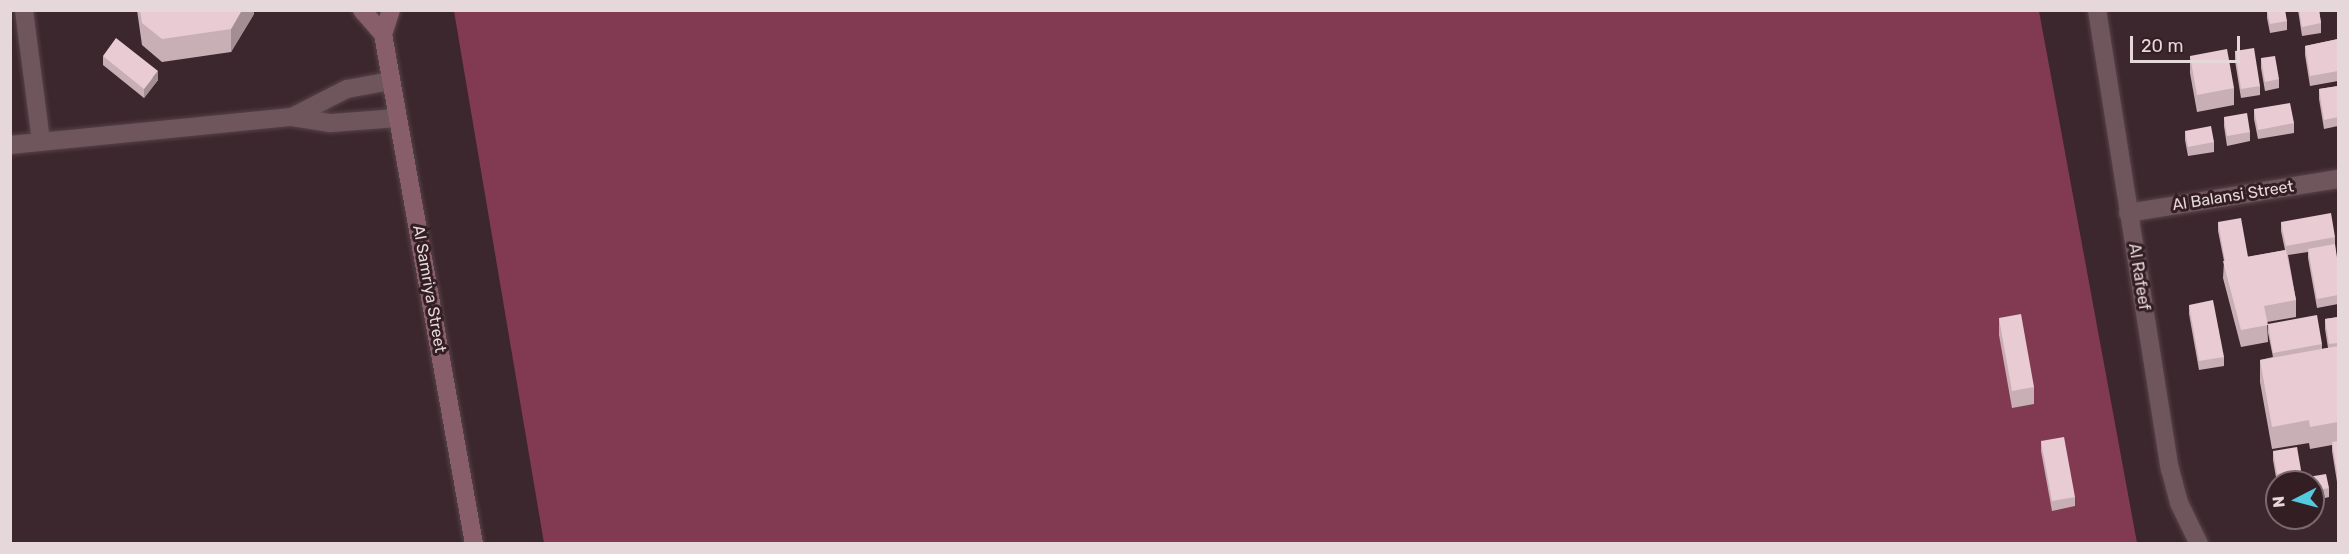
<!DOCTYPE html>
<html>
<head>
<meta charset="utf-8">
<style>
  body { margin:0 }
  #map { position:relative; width:2349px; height:554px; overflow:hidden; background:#3d272e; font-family:Rubik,sans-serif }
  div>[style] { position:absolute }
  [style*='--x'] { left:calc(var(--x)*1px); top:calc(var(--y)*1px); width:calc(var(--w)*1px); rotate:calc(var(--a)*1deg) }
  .green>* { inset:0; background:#823a53 }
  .roads { filter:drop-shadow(0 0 2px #564449) drop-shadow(0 0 2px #564449) }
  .street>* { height:18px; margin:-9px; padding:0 9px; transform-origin:9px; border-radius:9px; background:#6f565d }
  .secondary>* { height:18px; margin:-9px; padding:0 9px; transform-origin:9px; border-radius:9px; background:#885e6b }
  .wall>* { inset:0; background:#c8afb5 }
  .shaded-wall>* { inset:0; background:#a38e94 }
  .building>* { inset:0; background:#e9cbd3 }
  span { translate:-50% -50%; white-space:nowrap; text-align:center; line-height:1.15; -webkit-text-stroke:6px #331e24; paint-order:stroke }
  .street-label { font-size:16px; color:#e6d7db }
  .frame { position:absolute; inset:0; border:12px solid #e6d7db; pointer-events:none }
  .north { position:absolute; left:2265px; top:470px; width:60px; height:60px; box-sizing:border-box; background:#331e24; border:2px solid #7b686d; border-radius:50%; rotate:264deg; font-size:16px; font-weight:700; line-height:24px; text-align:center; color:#e6d7db }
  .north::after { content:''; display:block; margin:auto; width:21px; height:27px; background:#54cade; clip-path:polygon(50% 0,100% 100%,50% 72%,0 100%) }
  .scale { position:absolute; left:2130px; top:36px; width:110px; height:27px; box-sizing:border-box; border:3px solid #e6d7db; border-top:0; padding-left:8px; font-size:18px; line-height:21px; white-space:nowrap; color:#e6d7db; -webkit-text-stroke:4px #331e24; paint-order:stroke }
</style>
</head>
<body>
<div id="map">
  <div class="green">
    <i style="clip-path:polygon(454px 11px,2039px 11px,2137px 543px,544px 543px)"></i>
  </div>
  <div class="roads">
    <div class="street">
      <i style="--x:24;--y:10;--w:132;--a:82.6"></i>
      <i style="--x:2097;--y:10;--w:465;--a:81"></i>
      <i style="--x:2170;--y:469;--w:35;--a:75"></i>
      <i style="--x:2179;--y:503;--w:46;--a:64"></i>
      <i style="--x:292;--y:117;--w:62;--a:-27"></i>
      <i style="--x:347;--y:89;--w:45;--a:-10.3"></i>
      <i style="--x:10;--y:145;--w:283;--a:-5.7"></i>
      <i style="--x:292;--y:117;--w:39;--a:9"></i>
      <i style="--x:331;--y:123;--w:67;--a:-4.3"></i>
      <i style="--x:2128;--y:213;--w:213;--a:-9.2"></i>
    </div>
    <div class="secondary">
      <i style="--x:362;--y:10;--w:32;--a:49"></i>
      <i style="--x:391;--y:10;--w:25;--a:108"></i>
      <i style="--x:383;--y:34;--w:518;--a:79.88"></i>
    </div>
  </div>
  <div class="wall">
    <i style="clip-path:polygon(137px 10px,254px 10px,254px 14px,231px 52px,162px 62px,142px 45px)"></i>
    <i style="clip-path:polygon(2267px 10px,2287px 21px,2287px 30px,2270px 33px,2267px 18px)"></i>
    <i style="clip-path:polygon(2298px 10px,2319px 10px,2321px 23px,2321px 33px,2302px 36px)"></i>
    <i style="clip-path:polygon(2338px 39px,2338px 81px,2310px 86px,2305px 55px,2305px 46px)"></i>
    <i style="clip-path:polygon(2235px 51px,2260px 86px,2260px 95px,2241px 98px,2235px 61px)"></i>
    <i style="clip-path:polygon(103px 56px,158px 80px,144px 98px,103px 65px)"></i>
    <i style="clip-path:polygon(2190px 56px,2234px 88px,2234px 105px,2197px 112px,2190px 73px)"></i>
    <i style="clip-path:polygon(2261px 58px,2279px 79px,2279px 88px,2265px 91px,2261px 68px)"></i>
    <i style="clip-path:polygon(2338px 86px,2338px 126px,2324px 129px,2319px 99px,2319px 89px)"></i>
    <i style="clip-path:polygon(2254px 109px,2294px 123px,2294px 133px,2258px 139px,2254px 119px)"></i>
    <i style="clip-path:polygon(2224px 117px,2250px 132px,2250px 141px,2227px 146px,2224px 126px)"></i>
    <i style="clip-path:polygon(2185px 131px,2214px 142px,2214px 152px,2188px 156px,2185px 140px)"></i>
    <i style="clip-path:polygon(2218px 222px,2248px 257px,2285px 250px,2281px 231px,2281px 222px,2335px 237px,2335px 247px,2338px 265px,2338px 304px,2317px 308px,2308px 258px,2308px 252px,2288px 255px,2296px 300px,2296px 317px,2267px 322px,2268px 342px,2241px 347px,2223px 278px,2224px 261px,2218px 231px)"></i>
    <i style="clip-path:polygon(2338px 229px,2338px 248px,2337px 239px,2337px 230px)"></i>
    <i style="clip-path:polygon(2189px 305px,2224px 357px,2224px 366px,2199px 370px,2189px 314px)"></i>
    <i style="clip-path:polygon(2338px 317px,2338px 488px,2332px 451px,2332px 445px,2310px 449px,2309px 443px,2272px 449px,2260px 382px,2260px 360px,2273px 357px,2268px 333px,2268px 324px,2322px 344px,2322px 349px,2328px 348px,2325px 329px,2325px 319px)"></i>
    <i style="clip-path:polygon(1999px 318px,2034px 387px,2034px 404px,2012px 408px,1999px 335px)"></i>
    <i style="clip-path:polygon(2041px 441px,2075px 497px,2075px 506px,2052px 511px,2041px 451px)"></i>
    <i style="clip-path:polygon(2273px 451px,2301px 470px,2301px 479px,2286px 482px,2277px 482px,2277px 483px,2273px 460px)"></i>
    <i style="clip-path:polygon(2308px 477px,2329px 488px,2329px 497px,2313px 501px,2313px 482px,2308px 482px)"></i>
  </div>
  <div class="shaded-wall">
    <i style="clip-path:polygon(242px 10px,254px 10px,254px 14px,231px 52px,231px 29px)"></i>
    <i style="clip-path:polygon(158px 71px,158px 80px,144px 98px,144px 89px)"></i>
  </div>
  <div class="building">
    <i style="clip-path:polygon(140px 10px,242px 10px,231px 29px,162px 39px,142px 23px)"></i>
    <i style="clip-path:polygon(2267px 10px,2285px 10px,2287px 21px,2270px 24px)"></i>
    <i style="clip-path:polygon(2299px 10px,2319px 10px,2321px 23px,2302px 27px)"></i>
    <i style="clip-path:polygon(116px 38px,158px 71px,144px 89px,103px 56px)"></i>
    <i style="clip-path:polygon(2338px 39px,2338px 71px,2310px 76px,2305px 46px)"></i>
    <i style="clip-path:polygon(2254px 48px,2260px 86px,2241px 89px,2235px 51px)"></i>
    <i style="clip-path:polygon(2227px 49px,2234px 88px,2197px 95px,2190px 56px)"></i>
    <i style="clip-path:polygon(2275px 56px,2279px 79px,2265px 82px,2261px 58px)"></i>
    <i style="clip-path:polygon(2338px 86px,2338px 117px,2324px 120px,2319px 89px)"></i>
    <i style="clip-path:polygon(2290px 103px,2294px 123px,2258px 130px,2254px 109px)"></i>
    <i style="clip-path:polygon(2247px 113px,2250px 132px,2227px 136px,2224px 117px)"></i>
    <i style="clip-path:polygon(2211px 126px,2214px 142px,2188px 147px,2185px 131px)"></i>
    <i style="clip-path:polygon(2331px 213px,2335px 237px,2286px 246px,2281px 222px)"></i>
    <i style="clip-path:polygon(2241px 218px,2248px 257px,2225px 261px,2218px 222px)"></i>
    <i style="clip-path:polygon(2335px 244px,2338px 265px,2338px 295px,2317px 299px,2308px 249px)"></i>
    <i style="clip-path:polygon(2286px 250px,2296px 300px,2264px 306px,2268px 325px,2241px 330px,2223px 261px)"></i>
    <i style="clip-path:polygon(2213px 300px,2224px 357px,2199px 361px,2189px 305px)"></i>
    <i style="clip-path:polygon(2021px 314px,2034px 387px,2012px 391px,1999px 318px)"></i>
    <i style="clip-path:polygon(2317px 315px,2322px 344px,2273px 353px,2268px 324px)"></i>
    <i style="clip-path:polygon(2338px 317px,2338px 343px,2329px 344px,2325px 319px)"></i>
    <i style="clip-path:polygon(2338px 346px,2338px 422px,2310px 427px,2309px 420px,2272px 427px,2260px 360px)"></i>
    <i style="clip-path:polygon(2064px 437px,2075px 497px,2052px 501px,2041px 441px)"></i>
    <i style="clip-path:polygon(2338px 441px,2338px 479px,2332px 442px)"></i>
    <i style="clip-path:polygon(2297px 447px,2301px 470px,2277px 474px,2273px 451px)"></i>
    <i style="clip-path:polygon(2326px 474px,2329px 488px,2313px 491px,2313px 482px,2309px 482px,2308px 477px)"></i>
  </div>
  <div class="street-label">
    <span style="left:2233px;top:196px;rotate:-9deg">Al Balansi Street</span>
    <span style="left:2139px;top:277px;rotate:81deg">Al Rafeef</span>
    <span style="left:429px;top:289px;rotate:80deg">Al Samriya Street</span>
  </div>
  <div class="frame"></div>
  <div class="north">N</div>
  <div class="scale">20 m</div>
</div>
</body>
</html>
